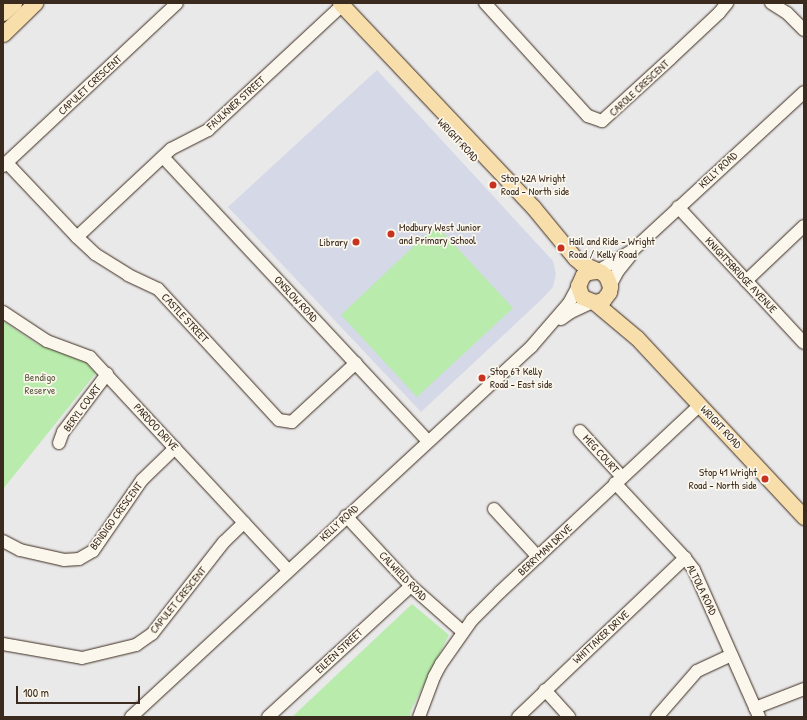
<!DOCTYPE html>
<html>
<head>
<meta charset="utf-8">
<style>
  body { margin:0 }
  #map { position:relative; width:807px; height:720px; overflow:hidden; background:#eae9ea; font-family:"Patrick Hand",sans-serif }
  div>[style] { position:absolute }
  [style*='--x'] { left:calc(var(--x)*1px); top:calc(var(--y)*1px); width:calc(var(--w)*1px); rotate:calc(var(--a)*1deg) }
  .built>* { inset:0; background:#d5d8e7 }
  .green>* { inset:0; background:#b8ebac }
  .roads { filter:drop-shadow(0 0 1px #3b2a1e) drop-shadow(0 0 1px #3b2a1e) }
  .minor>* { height:12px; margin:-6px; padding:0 6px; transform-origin:6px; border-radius:6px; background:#fbf7ec }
  .major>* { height:15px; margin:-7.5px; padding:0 7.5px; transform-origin:7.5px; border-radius:7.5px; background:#f8deab }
  .dots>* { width:11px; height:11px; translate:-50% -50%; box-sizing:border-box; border:2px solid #fbf7ec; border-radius:50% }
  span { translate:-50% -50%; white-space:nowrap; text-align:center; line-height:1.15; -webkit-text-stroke:3.5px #fbf7ec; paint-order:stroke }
  .street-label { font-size:11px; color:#3b2a1e }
  .poi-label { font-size:11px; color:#3b2a1e }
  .left { translate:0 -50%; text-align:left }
  .right { translate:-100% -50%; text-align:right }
  .park-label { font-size:11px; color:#5a5a42 }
  .frame { position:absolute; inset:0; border:4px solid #3b2a1e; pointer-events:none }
  .scale { position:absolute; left:16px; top:686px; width:124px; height:18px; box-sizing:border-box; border:2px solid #3b2a1e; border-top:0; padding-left:5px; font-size:12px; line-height:14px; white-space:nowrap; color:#3b2a1e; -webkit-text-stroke:3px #fbf7ec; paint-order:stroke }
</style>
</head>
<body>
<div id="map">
  <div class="built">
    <i style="clip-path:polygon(377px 70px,553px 261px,556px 274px,553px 287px,542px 299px,421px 412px,228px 207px)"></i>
  </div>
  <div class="green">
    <i style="clip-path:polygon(436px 225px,513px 308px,417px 397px,341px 315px)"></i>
    <i style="clip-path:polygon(3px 321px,37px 344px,85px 362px,96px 373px,3px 489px)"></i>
    <i style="clip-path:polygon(412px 604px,449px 635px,411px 710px,410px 717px,292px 717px)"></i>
  </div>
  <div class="roads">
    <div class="minor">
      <i style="--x:485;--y:3;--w:153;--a:47.7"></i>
      <i style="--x:588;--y:116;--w:15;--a:20"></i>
      <i style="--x:602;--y:121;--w:92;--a:-42.4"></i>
      <i style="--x:670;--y:59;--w:67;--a:-43.2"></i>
      <i style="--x:719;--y:13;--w:13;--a:-51"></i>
      <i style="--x:771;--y:3;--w:19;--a:32"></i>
      <i style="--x:787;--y:13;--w:24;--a:45"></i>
      <i style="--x:163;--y:157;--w:388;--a:47"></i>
      <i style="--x:7;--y:163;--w:102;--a:46.6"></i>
      <i style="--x:77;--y:237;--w:25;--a:43"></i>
      <i style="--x:95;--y:254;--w:39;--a:32"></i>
      <i style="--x:128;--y:275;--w:33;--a:25"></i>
      <i style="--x:158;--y:289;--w:178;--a:47.3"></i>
      <i style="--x:279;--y:420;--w:13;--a:9"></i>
      <i style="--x:292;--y:422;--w:87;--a:-42.7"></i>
      <i style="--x:3;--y:166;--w:238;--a:-43.1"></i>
      <i style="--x:678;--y:207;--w:185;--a:47.2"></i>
      <i style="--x:77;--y:237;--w:129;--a:-43.1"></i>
      <i style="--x:171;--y:149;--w:42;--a:-27.2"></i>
      <i style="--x:208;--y:130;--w:176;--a:-42.9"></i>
      <i style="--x:598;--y:271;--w:41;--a:-31"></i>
      <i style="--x:633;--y:250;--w:233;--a:-42.7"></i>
      <i style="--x:746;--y:281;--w:80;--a:-43.5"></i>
      <i style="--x:610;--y:286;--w:17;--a:-62"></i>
      <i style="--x:618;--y:271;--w:19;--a:-51"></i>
      <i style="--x:3;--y:312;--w:53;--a:33.4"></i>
      <i style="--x:47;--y:341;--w:46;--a:20.4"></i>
      <i style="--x:90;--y:357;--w:291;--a:47.1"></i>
      <i style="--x:561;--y:319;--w:12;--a:-35"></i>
      <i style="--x:571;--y:312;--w:23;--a:-25"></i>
      <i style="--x:580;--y:431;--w:62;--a:47.6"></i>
      <i style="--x:59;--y:443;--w:12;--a:-70"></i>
      <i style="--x:63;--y:432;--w:73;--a:-52.8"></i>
      <i style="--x:615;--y:483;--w:103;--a:47"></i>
      <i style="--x:685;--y:558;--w:15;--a:53"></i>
      <i style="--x:694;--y:570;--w:161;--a:66.1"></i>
      <i style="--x:494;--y:509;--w:65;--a:47.5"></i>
      <i style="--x:346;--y:516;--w:96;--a:47.1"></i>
      <i style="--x:411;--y:586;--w:69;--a:41.5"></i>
      <i style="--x:3;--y:541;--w:19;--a:28"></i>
      <i style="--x:20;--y:550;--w:45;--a:12.8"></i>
      <i style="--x:64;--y:560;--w:15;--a:-4"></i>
      <i style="--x:79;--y:559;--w:16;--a:-30"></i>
      <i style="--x:93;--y:551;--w:86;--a:-55.4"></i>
      <i style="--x:142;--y:480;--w:46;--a:-44.1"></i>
      <i style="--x:3;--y:644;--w:80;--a:10"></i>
      <i style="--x:82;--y:658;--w:56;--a:-13.5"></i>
      <i style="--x:136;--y:645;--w:19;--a:-35"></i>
      <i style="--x:152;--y:634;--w:117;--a:-52"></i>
      <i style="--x:224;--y:542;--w:28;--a:-44"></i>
      <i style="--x:545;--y:690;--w:36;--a:48"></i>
      <i style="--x:755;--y:708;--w:53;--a:-21.2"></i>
      <i style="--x:131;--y:717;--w:545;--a:-42.77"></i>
      <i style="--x:531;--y:347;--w:58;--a:-49.2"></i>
      <i style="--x:569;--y:303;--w:19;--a:-62"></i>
      <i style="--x:268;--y:717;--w:194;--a:-42.5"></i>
      <i style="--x:419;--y:717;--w:43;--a:-69.4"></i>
      <i style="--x:434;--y:677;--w:15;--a:-62"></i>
      <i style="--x:441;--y:664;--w:54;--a:-54.8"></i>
      <i style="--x:472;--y:620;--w:40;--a:-45"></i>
      <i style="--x:500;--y:592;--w:274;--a:-43.1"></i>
      <i style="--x:518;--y:717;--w:231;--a:-43.6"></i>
      <i style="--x:657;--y:717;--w:61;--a:-49"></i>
      <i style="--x:697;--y:671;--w:38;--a:-25"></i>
    </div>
    <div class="major">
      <i style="--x:340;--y:3;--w:281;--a:46.6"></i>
      <i style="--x:533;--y:207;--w:66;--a:50.5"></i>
      <i style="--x:575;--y:258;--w:8;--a:40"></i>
      <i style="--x:581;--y:263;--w:22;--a:24"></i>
      <i style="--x:601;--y:272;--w:6;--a:39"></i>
      <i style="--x:606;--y:276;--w:11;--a:68"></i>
      <i style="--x:610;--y:286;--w:6;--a:99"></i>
      <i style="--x:609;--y:292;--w:10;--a:127"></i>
      <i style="--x:603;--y:300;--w:9;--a:167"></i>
      <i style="--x:594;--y:302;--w:13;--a:-157"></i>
      <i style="--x:582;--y:297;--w:12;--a:-110"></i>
      <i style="--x:578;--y:286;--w:12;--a:-66"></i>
      <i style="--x:583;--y:275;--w:6;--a:-31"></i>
      <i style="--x:588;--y:272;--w:8;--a:-7"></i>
      <i style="--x:3;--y:13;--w:15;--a:-42"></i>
      <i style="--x:3;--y:34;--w:45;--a:-44.1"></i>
      <i style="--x:594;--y:302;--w:56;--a:39.9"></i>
      <i style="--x:637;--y:338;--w:245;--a:47"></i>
    </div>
  </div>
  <div class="dots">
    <i style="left:493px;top:185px;background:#c8321e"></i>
    <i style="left:391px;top:234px;background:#c8321e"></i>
    <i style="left:356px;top:242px;background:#c8321e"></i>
    <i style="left:561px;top:248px;background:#c8321e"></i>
    <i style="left:482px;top:378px;background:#c8321e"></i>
    <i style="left:765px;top:479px;background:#c8321e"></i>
  </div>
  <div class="street-label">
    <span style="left:90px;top:85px;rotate:-43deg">CAPULET CRESCENT</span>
    <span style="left:639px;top:88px;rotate:-43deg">CAROLE CRESCENT</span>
    <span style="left:236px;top:103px;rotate:-42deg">FAULKNER STREET</span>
    <span style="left:458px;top:140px;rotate:47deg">WRIGHT ROAD</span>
    <span style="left:718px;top:170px;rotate:-43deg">KELLY ROAD</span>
    <span style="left:741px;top:275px;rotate:47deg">KNIGHTSBRIDGE AVENUE</span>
    <span style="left:296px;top:299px;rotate:47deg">ONSLOW ROAD</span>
    <span style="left:185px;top:318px;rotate:47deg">CASTLE STREET</span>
    <span style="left:82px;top:408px;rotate:-54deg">BERYL COURT</span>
    <span style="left:156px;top:427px;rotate:47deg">PARDOO DRIVE</span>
    <span style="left:721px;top:427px;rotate:47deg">WRIGHT ROAD</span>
    <span style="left:601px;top:454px;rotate:48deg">MEG COURT</span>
    <span style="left:116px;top:516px;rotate:-54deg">BENDIGO CRESCENT</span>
    <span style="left:339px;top:523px;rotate:-43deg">KELLY ROAD</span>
    <span style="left:545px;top:550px;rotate:-43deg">BERRYMAN DRIVE</span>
    <span style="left:403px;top:576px;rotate:46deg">CALWIELD ROAD</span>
    <span style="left:702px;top:590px;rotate:64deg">ALTOLA ROAD</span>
    <span style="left:178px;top:600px;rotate:-51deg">CAPULET CRESCENT</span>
    <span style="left:601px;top:637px;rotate:-43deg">WHITTAKER DRIVE</span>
    <span style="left:339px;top:651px;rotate:-43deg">EILEEN STREET</span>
  </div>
  <div class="poi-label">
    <span class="left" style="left:501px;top:185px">Stop 42A Wright<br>Road - North side</span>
    <span class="left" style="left:399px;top:234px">Modbury West Junior<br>and Primary School</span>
    <span class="right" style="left:348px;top:242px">Library</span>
    <span class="left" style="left:569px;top:248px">Hail and Ride - Wright<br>Road / Kelly Road</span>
    <span class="left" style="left:490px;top:378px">Stop 67 Kelly<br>Road - East side</span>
    <span class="right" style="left:757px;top:479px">Stop 41 Wright<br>Road - North side</span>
  </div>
  <div class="park-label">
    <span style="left:40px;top:384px">Bendigo<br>Reserve</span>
  </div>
  <div class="frame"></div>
  <div class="scale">100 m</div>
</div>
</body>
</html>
